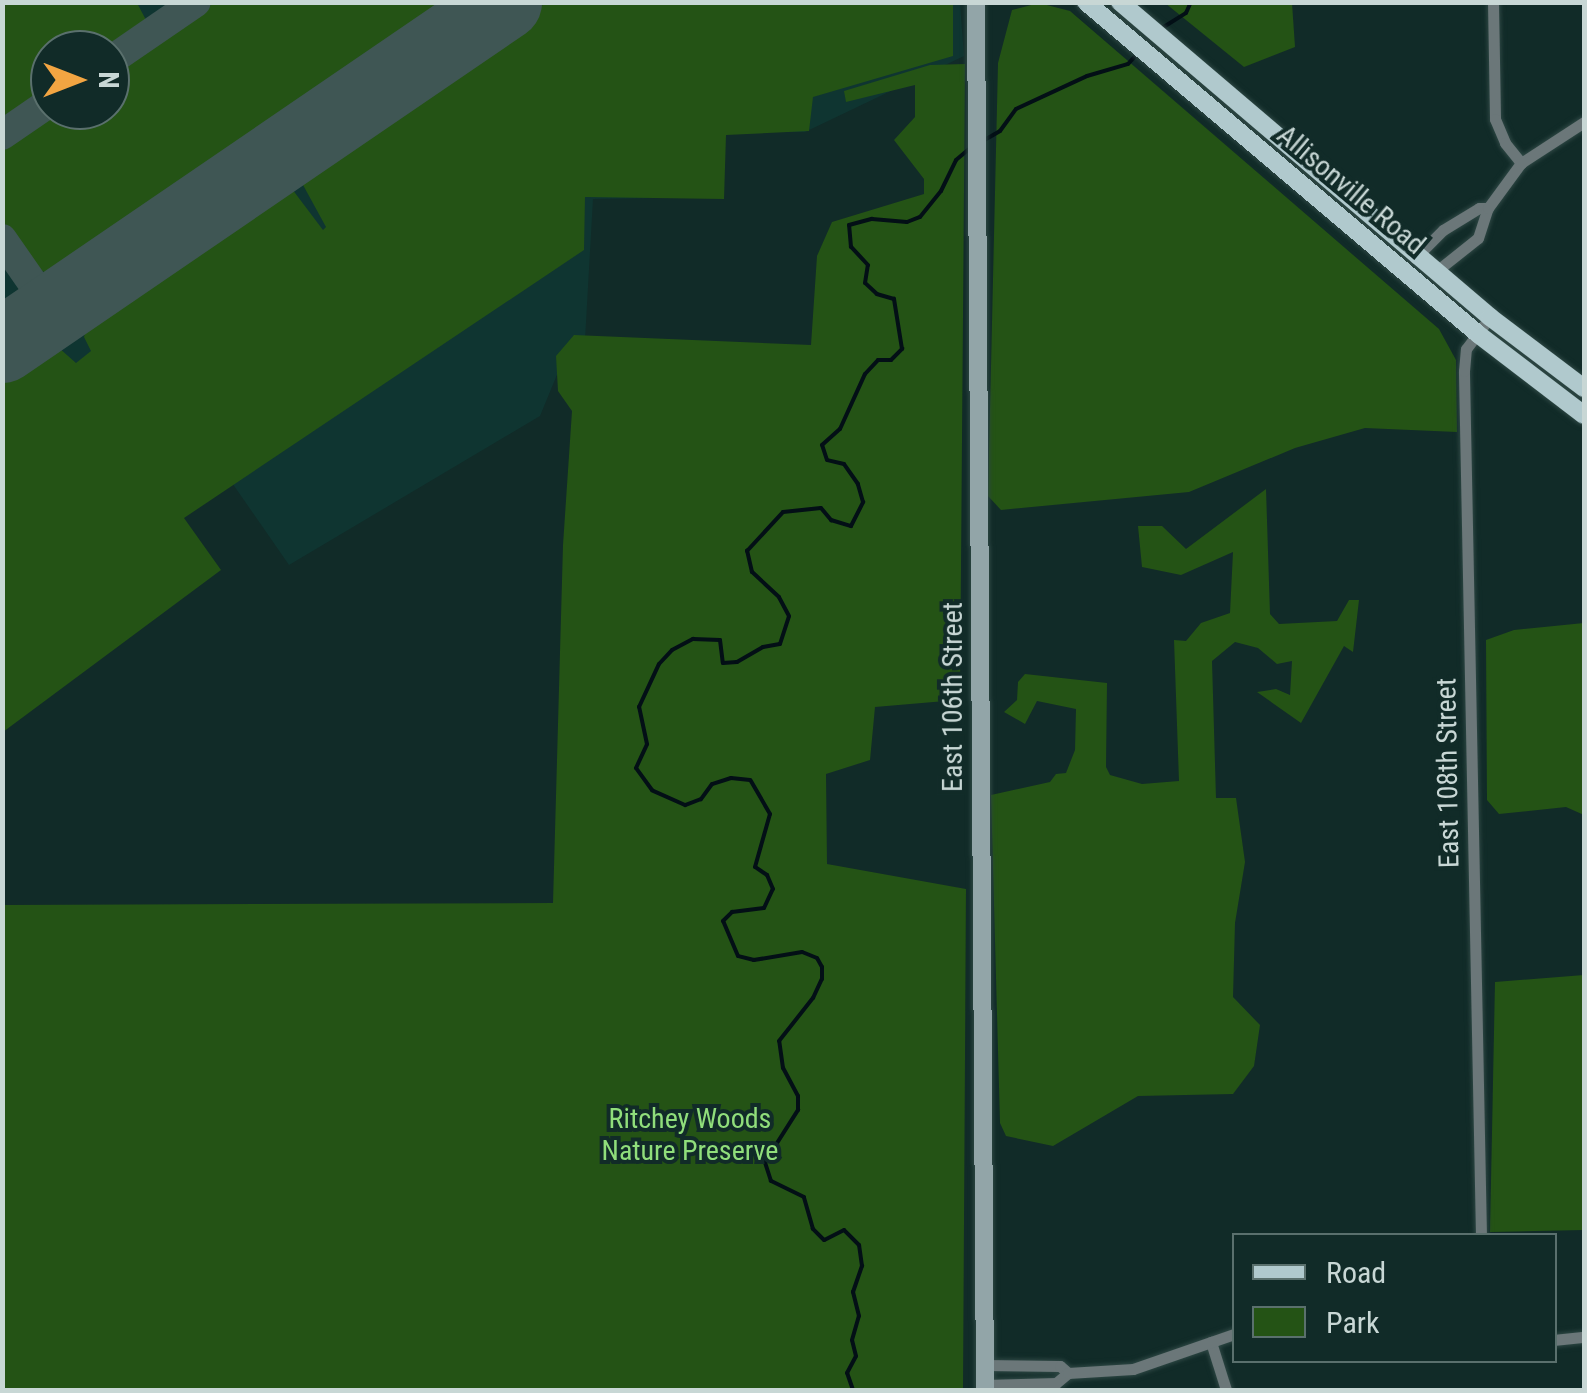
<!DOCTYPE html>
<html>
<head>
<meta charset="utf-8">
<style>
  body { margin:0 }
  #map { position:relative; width:1587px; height:1393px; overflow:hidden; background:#112b28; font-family:"Roboto Condensed",sans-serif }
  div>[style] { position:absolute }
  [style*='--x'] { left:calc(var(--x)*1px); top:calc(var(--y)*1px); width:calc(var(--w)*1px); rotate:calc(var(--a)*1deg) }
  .built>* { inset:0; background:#0f3531 }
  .green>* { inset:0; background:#245315 }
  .stream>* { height:4px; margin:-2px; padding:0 2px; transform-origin:2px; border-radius:2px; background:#030f16 }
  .taxiway>* { height:30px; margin:-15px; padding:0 15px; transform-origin:15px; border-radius:15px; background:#3f5654 }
  .runway>* { height:75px; margin:-37.5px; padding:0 37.5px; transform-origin:37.5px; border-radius:37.5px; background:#3f5654 }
  .roads { filter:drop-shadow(0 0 2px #2e4744) drop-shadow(0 0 2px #2e4744) }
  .minor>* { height:11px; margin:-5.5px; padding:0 5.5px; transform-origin:5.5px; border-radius:5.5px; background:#6b7779 }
  .secondary>* { height:18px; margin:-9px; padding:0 9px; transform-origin:9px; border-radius:9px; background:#92a5a8 }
  .primary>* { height:18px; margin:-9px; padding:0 9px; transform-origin:9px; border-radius:9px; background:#b0c9cd }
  span { translate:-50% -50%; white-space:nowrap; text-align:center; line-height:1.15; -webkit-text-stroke:8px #112b28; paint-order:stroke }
  .street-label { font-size:28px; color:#c8d7d5 }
  .park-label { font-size:28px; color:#90de7b }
  .frame { position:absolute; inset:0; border:5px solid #c8d7d5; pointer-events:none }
  .legend { position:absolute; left:1232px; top:1233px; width:325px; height:130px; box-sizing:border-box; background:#112b28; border:2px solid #5a706d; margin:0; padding:12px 18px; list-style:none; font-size:30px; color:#c8d7d5 }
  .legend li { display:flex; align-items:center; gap:20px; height:50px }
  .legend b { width:50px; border:2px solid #5a706d }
  .north { position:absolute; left:30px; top:30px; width:100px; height:100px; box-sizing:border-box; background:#112b28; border:2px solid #5a706d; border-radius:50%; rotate:90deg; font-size:28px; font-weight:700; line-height:40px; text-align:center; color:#c8d7d5 }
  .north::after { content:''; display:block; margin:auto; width:35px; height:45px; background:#f2a542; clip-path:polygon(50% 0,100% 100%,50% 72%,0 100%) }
</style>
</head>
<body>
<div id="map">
  <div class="built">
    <i style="clip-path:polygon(evenodd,3px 3px,960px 3px,964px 56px,805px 132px,722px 132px,721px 197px,593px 199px,585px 340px,568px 348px,540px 416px,289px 565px,230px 480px,3px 635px,3px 3px,50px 50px,110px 50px,110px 110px,50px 110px,50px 50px)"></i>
  </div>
  <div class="green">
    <i style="clip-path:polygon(3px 2px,137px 3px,146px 20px,109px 50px,50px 50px,50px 90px,3px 123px)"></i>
    <i style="clip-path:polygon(547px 2px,953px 3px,953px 56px,813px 97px,809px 131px,726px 135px,724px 199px,585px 197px,584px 250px,184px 518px,221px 570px,3px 732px,3px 376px,41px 349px,59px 348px,76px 363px,91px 351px,84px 337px,90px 315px,286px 181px,323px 230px,326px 227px,297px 174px)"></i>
    <i style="clip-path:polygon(214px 3px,458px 3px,64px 272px,46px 273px,33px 266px,3px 221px,3px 148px,57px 110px,110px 110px,110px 74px)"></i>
    <i style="clip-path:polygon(1039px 3px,1070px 11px,1439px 329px,1456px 360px,1457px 432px,1365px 428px,1295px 448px,1189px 492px,1001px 510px,988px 496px,998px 63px,1012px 10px)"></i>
    <i style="clip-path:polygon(1165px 3px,1292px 3px,1295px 47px,1244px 67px)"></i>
    <i style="clip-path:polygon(965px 64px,960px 692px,957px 700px,875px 707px,870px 760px,826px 774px,827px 864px,966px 889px,963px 1390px,3px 1390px,3px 905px,553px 903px,563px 545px,572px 411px,558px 391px,556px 356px,574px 335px,811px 345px,817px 256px,832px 222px,924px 194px,924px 179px,894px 140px,915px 117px,915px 85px,846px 102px,844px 91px,930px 65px)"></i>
    <i style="clip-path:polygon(1266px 489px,1270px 614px,1279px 624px,1337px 621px,1349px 600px,1359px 600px,1353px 652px,1344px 646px,1301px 723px,1257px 692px,1276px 689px,1290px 695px,1292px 661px,1277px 664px,1258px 648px,1235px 642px,1212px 661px,1216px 798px,1236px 798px,1245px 862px,1235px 923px,1233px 997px,1260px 1025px,1254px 1066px,1233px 1094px,1138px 1096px,1053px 1146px,1006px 1136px,1000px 1123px,991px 795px,1050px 782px,1056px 774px,1066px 773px,1075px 750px,1076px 709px,1037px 701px,1025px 724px,1004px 712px,1017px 700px,1018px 682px,1025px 674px,1107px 683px,1106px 767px,1110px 775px,1142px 784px,1179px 781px,1174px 640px,1186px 641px,1201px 623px,1230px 613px,1233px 552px,1181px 575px,1142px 567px,1138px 526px,1162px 526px,1186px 549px)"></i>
    <i style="clip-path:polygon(1584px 623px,1584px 815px,1566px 807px,1499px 814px,1487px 800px,1486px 640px,1514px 630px)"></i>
    <i style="clip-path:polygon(1584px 975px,1584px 1230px,1490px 1232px,1495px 982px)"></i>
  </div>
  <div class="stream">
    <i style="--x:1162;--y:28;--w:28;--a:-32"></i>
    <i style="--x:1186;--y:13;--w:12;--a:-66"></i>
    <i style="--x:981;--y:142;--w:22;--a:-30"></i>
    <i style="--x:1000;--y:131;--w:27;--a:-54"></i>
    <i style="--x:1016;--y:109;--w:78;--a:-24.9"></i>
    <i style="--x:1087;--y:76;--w:43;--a:-16.3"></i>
    <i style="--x:1128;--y:64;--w:15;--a:-48"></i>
    <i style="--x:853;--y:1390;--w:18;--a:-109"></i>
    <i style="--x:847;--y:1373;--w:19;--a:-62"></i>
    <i style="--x:856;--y:1356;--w:16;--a:-104"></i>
    <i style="--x:852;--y:1340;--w:25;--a:-74"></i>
    <i style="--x:859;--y:1316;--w:25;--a:-104"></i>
    <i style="--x:853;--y:1292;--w:28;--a:-71"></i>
    <i style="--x:862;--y:1266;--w:21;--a:-98"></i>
    <i style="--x:859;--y:1245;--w:21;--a:-135"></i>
    <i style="--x:844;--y:1230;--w:22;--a:153"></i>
    <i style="--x:824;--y:1240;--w:16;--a:-135"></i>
    <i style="--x:813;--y:1229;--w:33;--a:-106"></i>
    <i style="--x:804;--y:1197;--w:37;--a:-154"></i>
    <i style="--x:771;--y:1181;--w:20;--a:-108"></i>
    <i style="--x:765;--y:1162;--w:62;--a:-57.6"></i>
    <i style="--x:798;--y:1110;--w:14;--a:-90"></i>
    <i style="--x:798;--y:1096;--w:32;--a:-118"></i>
    <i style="--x:783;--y:1068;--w:27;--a:-98"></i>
    <i style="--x:779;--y:1041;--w:55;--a:-51.7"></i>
    <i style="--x:813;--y:998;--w:21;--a:-65"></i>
    <i style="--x:822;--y:979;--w:12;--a:-90"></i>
    <i style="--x:822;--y:967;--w:10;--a:-119"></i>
    <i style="--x:817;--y:958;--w:16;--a:-158"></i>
    <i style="--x:802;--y:952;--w:49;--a:170.5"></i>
    <i style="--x:754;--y:960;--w:16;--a:-166"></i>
    <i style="--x:738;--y:956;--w:38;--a:-113"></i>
    <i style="--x:723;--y:921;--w:13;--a:-45"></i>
    <i style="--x:732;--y:912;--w:32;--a:-7"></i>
    <i style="--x:764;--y:908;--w:21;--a:-65"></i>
    <i style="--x:773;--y:889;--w:15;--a:-113"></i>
    <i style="--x:767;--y:875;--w:14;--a:-146"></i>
    <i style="--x:755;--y:867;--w:55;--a:-74.2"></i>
    <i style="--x:770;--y:814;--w:39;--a:-120"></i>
    <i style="--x:750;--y:780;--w:19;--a:-174"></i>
    <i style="--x:731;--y:778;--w:20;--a:162"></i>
    <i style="--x:712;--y:784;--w:19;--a:126"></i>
    <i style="--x:701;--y:799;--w:17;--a:159"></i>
    <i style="--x:685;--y:805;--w:36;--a:-156"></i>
    <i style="--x:652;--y:790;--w:27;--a:-126"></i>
    <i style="--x:636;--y:768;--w:26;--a:-65"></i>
    <i style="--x:647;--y:744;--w:38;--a:-102"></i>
    <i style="--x:639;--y:707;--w:47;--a:-65.1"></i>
    <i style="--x:659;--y:664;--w:19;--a:-47"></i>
    <i style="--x:672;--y:650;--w:24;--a:-28"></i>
    <i style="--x:693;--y:639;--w:27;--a:2"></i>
    <i style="--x:720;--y:640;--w:23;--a:83"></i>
    <i style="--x:723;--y:663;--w:14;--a:-4"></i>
    <i style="--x:737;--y:662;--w:30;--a:-30"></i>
    <i style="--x:763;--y:647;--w:17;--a:-10"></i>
    <i style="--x:780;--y:644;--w:29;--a:-72"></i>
    <i style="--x:789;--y:616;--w:21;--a:-118"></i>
    <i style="--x:779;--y:597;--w:37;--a:-137"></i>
    <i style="--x:752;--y:572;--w:22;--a:-103"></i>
    <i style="--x:747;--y:551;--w:53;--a:-47.3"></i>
    <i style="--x:783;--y:512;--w:38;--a:-6"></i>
    <i style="--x:821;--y:508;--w:16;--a:50"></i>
    <i style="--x:831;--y:520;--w:21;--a:17"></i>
    <i style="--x:851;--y:526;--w:27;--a:-63"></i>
    <i style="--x:863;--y:502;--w:19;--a:-106"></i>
    <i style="--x:858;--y:484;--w:24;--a:-125"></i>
    <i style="--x:844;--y:464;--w:17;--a:-167"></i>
    <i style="--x:827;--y:460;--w:16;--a:-108"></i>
    <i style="--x:822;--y:445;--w:24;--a:-42"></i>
    <i style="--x:840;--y:429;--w:60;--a:-65.6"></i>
    <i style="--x:865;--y:374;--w:19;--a:-47"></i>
    <i style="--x:878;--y:360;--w:13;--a:0"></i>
    <i style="--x:891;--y:360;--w:16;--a:-45"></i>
    <i style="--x:902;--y:349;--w:51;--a:-99.1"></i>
    <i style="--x:894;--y:299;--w:18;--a:-164"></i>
    <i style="--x:877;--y:294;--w:16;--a:-137"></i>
    <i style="--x:865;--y:283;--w:18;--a:-81"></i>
    <i style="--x:868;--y:265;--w:25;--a:-133"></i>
    <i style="--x:851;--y:247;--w:22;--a:-95"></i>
    <i style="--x:849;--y:225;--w:24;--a:-15"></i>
    <i style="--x:872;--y:219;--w:35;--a:5"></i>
    <i style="--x:907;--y:222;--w:14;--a:-21"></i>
    <i style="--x:920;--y:217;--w:33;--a:-51"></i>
    <i style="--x:941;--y:191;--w:34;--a:-64"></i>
    <i style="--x:956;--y:160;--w:17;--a:-40"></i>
  </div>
  <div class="taxiway">
    <i style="--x:110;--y:61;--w:104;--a:-34.5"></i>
    <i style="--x:2;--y:135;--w:58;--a:-34.5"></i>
    <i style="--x:2;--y:239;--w:88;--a:55.2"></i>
  </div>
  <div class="runway">
    <i style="--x:2;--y:345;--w:608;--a:-34.34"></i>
  </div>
  <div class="roads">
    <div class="minor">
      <i style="--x:1493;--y:2;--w:117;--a:89"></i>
      <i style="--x:1495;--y:119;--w:26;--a:67"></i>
      <i style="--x:1505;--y:143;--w:26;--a:51"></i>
      <i style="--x:1415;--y:258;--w:40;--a:-45"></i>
      <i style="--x:1443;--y:230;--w:42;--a:-31.4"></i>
      <i style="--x:1479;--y:208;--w:9;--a:0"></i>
      <i style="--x:1434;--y:273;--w:56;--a:-38.5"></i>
      <i style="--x:1478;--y:238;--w:32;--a:-72"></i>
      <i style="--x:1488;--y:208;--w:56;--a:-53.7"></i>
      <i style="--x:1521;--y:163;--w:75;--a:-33.1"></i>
      <i style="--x:1481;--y:1236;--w:865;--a:-91.13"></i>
      <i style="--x:1464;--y:371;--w:22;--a:-85"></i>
      <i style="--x:1466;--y:349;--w:40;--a:-53"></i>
      <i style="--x:1554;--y:1340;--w:30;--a:-6"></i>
      <i style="--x:1211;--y:1342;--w:50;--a:72.6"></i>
      <i style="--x:984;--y:1365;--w:76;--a:0.8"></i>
      <i style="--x:1060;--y:1366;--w:11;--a:41"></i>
      <i style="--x:1068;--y:1373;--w:16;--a:140"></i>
      <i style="--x:1056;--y:1383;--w:71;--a:178.4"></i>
      <i style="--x:1068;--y:1373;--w:65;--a:-3.5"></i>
      <i style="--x:1133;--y:1369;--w:107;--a:-19.1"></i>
    </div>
    <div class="secondary">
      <i style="--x:976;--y:2;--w:1388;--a:89.63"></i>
    </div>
    <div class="primary">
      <i style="--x:1086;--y:2;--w:514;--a:40.26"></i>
      <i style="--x:1478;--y:334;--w:133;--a:37.4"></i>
      <i style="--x:1120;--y:2;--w:486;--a:40.4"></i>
      <i style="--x:1490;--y:317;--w:118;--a:37.1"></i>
    </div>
  </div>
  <div class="street-label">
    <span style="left:1351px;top:190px;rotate:40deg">Allisonville Road</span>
    <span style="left:953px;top:697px;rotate:-90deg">East 106th Street</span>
    <span style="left:1448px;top:773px;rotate:-91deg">East 108th Street</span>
  </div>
  <div class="park-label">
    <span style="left:690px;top:1135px">Ritchey Woods<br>Nature Preserve</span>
  </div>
  <div class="frame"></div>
  <ul class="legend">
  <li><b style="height:12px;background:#b0c9cd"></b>Road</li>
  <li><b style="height:28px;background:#245315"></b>Park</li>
  </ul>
  <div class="north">N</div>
</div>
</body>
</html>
